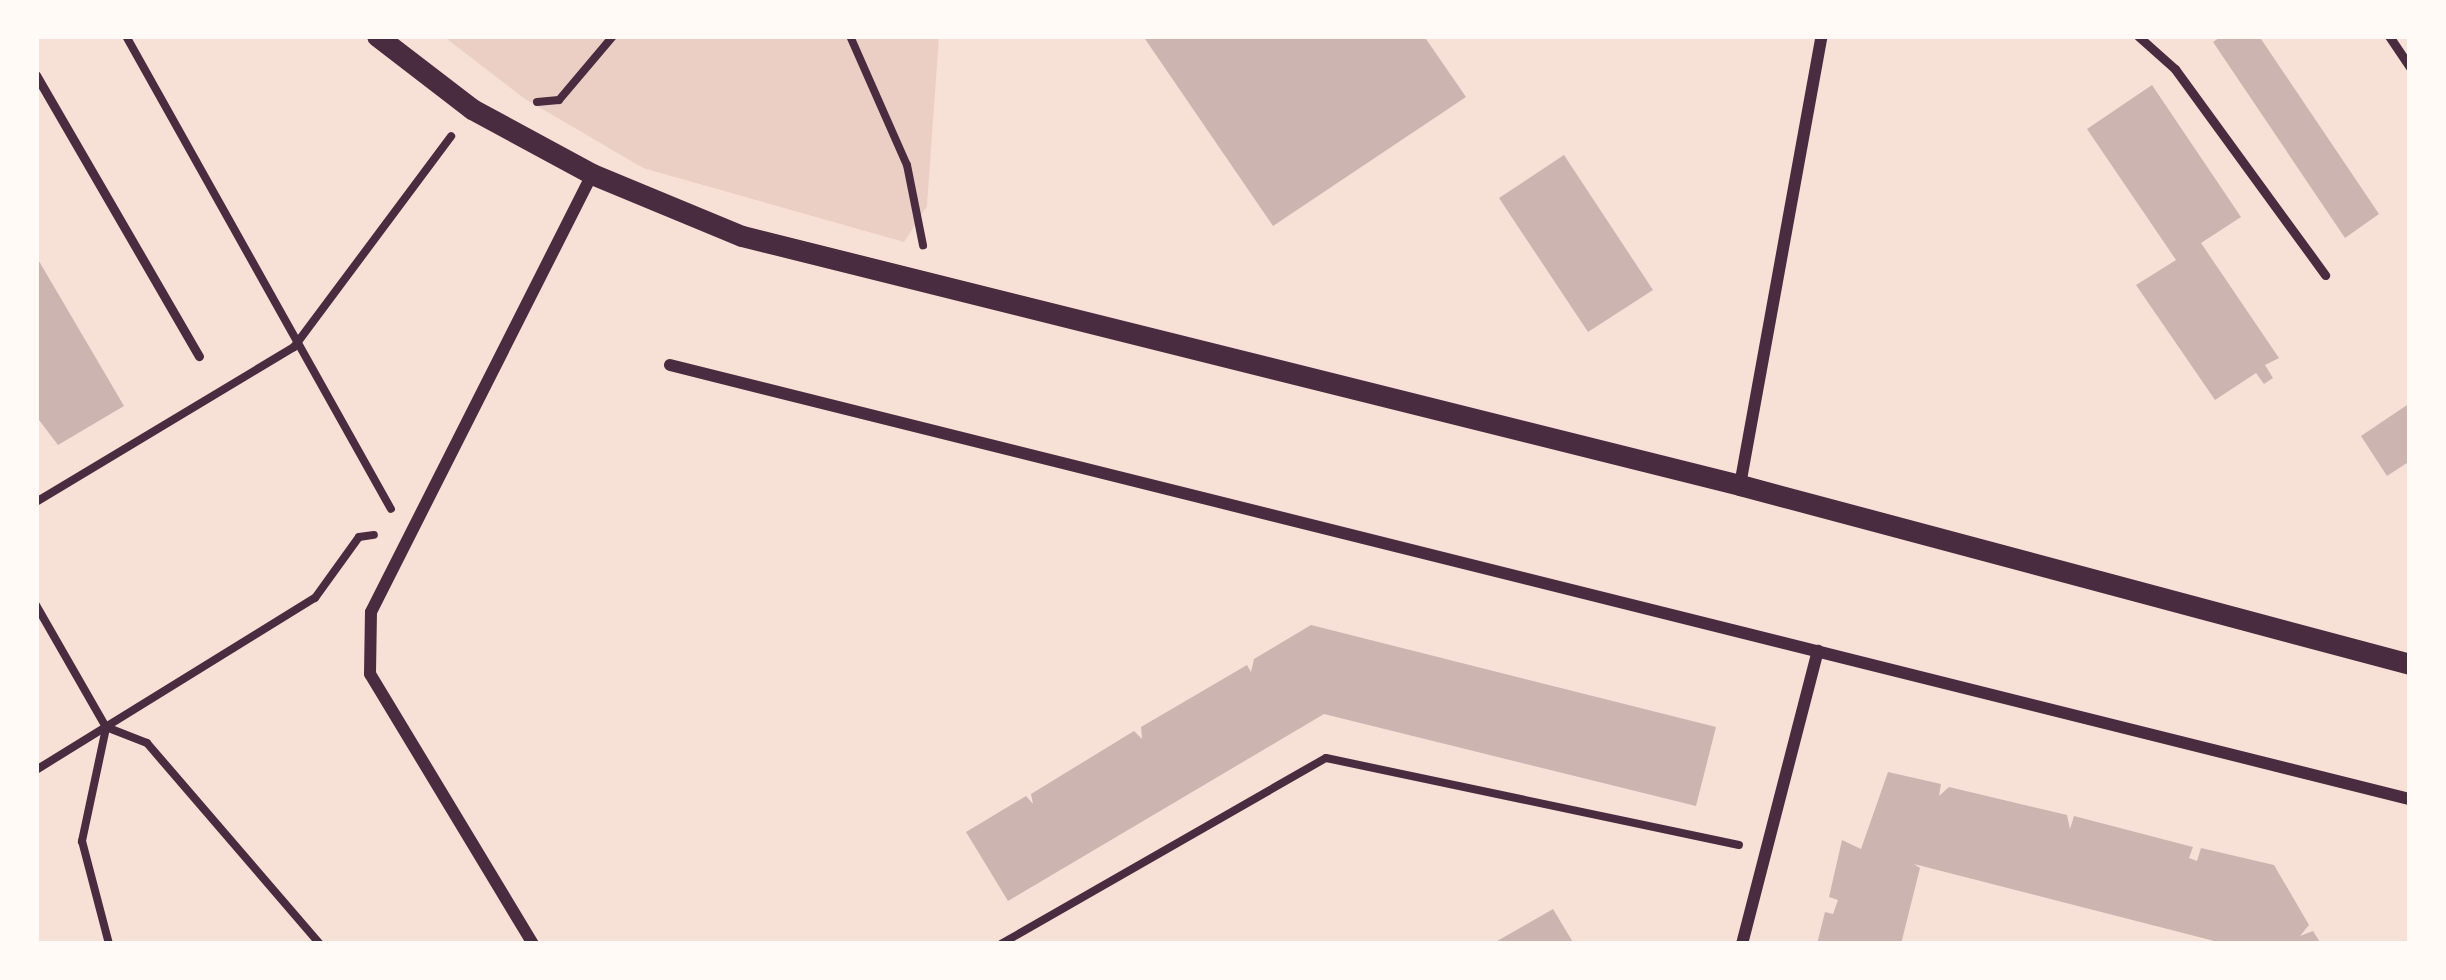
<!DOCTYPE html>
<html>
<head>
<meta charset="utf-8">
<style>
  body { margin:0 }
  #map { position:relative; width:2446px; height:980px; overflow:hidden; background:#f7e1d7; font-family:"Source Serif 4",serif }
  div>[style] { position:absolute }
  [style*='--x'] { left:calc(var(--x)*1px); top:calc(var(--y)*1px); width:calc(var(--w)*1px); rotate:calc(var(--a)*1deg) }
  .green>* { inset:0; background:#ebcfc5 }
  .building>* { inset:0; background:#ccb4b1 }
  .path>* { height:8px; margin:-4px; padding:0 4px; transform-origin:4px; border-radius:4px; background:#4a2c40 }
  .service>* { height:9px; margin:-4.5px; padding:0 4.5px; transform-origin:4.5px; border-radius:4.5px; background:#4a2c40 }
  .minor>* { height:12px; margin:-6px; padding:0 6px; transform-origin:6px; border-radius:6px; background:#4a2c40 }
  .tertiary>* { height:21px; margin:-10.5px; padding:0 10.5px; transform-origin:10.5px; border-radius:10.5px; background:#4a2c40 }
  span { translate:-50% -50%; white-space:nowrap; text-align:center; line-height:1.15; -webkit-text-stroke:12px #fffaf5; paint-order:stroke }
  .frame { position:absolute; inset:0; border:39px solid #fffaf5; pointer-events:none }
</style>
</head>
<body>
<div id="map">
  <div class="green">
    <i style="clip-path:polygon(443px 36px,939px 36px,927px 206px,904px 242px,643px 168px,525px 99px)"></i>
  </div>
  <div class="building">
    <i style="clip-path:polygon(1143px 36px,1424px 36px,1466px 97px,1273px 226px)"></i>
    <i style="clip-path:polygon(2222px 36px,2259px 36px,2379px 214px,2345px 238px,2213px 42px)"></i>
    <i style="clip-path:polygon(2152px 85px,2241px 217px,2201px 243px,2279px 358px,2265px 365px,2273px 378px,2264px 384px,2256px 373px,2215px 400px,2136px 285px,2176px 260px,2087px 129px)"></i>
    <i style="clip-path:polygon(1564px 155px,1653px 290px,1588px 332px,1499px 198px)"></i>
    <i style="clip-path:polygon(36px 256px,124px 406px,58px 445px,36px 416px)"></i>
    <i style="clip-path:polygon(2410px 403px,2410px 461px,2387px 476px,2361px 436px)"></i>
    <i style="clip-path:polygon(1311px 625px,1716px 727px,1696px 806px,1324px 714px,1008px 901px,966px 832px,1026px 796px,1033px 804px,1031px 794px,1134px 731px,1142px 739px,1141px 727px,1247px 665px,1251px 672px,1254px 659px)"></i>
    <i style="clip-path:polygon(1888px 772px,1941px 784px,1939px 796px,1949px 787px,2067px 815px,2070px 829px,2074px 816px,2193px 847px,2189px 858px,2197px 861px,2201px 848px,2274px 865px,2309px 925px,2300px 936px,2313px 931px,2321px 944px,2226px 944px,1914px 864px,1920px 868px,1901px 944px,1817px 944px,1825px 912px,1833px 914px,1838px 900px,1829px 897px,1842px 840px,1861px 849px)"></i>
    <i style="clip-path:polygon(1553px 909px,1574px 944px,1492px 944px)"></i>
  </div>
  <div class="path">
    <i style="--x:126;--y:36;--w:542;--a:60.74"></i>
    <i style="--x:850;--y:36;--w:141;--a:66.2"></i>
    <i style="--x:907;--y:165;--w:82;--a:78.7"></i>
    <i style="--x:537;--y:102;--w:22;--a:-5"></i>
    <i style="--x:559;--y:100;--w:84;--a:-49.8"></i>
    <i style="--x:36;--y:502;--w:301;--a:-31"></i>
    <i style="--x:294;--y:347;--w:263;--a:-53.3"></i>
    <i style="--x:36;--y:605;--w:141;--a:60.2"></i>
    <i style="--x:106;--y:727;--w:44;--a:21.3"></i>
    <i style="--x:147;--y:743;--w:265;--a:49.3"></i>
    <i style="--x:106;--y:728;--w:116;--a:102"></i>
    <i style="--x:82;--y:841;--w:106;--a:75.3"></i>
    <i style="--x:36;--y:770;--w:328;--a:-31.7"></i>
    <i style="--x:315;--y:598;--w:75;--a:-54.2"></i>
    <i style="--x:359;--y:537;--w:15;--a:-8"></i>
    <i style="--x:1001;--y:944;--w:374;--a:-29.8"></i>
    <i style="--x:1326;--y:758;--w:422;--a:11.9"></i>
  </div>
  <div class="service">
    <i style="--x:2138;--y:36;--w:50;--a:41.7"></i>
    <i style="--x:2175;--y:69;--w:255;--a:53.9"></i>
    <i style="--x:2389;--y:36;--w:37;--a:56"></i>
    <i style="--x:36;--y:75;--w:325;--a:59.9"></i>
  </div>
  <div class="minor">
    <i style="--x:670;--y:365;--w:1793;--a:14.01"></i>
    <i style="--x:1740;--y:485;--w:456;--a:-79.7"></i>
    <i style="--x:533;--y:944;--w:315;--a:-121.1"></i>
    <i style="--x:370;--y:674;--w:62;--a:-89.1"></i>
    <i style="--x:371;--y:612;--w:491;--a:-63.2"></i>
    <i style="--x:1742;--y:944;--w:303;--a:-75.5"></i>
  </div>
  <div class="tertiary">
    <i style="--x:377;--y:36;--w:120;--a:37.5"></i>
    <i style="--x:472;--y:109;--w:136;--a:28.4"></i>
    <i style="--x:592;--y:174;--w:162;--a:22.5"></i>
    <i style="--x:742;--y:236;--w:1029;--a:14.01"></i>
    <i style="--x:1740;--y:485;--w:693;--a:14.96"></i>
  </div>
  <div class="frame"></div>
</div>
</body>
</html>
